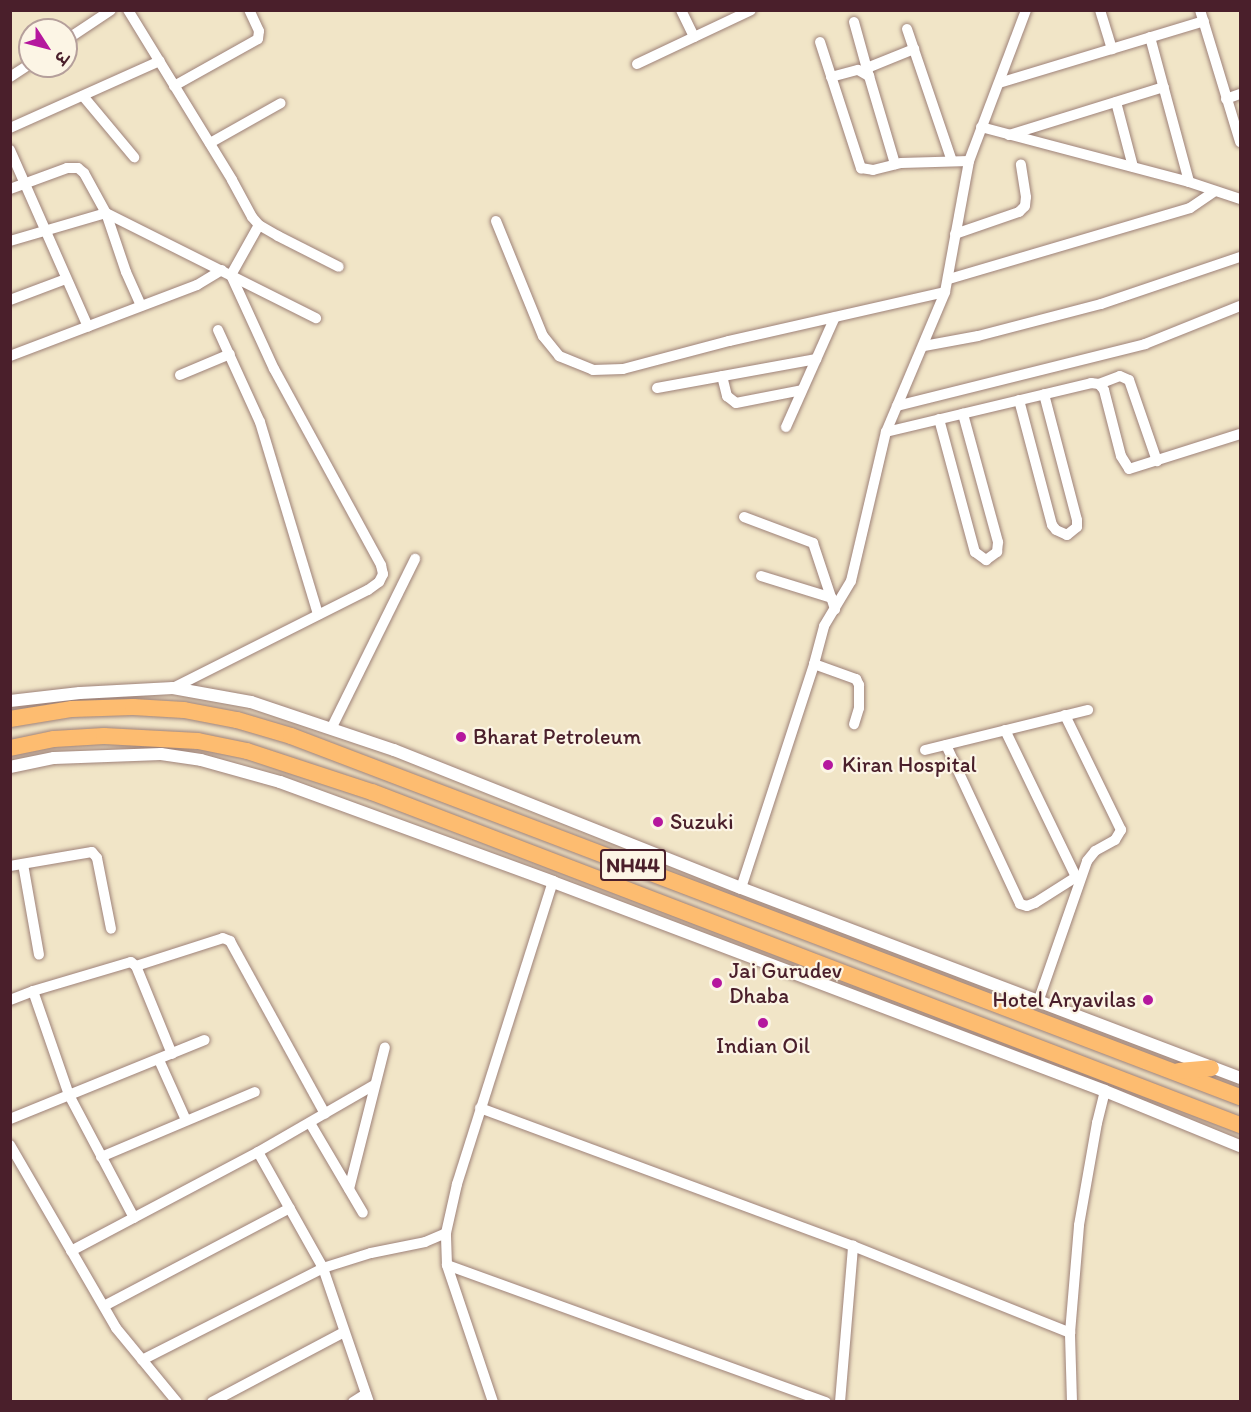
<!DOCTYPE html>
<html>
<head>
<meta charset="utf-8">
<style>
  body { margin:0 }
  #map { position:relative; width:1251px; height:1412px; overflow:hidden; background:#f1e5c7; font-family:Itim,"Playpen Sans Deva",sans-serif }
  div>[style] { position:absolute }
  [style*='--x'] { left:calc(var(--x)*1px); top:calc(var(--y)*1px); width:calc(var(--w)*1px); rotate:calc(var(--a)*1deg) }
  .roads { filter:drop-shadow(0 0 2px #9e8279) drop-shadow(0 0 2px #9e8279) }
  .minor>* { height:10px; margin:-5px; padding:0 5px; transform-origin:5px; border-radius:5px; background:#fff }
  .tertiary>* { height:12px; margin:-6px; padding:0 6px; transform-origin:6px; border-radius:6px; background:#fff }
  .trunk>* { height:16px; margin:-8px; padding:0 8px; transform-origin:8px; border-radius:8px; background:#fdbc70 }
  .dots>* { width:16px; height:16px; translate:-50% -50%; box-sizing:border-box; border:3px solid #fcf5e5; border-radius:50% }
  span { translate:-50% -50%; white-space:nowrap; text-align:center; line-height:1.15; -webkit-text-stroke:4.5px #fcf5e5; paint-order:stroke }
  .shield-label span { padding:2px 4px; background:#fcf5e5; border:2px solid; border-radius:4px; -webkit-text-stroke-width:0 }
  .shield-label { font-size:21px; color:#4a1f2b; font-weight:700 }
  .poi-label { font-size:22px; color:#4a1f2b }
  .left { translate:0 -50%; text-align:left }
  .right { translate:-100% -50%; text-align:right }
  .frame { position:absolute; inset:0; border:12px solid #4a1f2b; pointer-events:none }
  .north { position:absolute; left:18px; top:18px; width:60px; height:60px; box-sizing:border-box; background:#fcf5e5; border:2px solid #b59f9b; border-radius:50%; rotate:126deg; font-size:16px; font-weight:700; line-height:24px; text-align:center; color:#4a1f2b }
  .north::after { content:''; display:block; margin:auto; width:21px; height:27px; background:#b5179e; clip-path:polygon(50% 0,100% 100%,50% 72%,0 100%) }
</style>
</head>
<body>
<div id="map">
  <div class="roads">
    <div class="minor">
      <i style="--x:128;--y:10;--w:199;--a:58.5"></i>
      <i style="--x:232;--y:180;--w:42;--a:61.6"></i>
      <i style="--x:252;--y:217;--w:11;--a:49"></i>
      <i style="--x:259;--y:225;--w:22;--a:30"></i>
      <i style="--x:278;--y:236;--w:68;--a:26.9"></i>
      <i style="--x:681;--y:10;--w:30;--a:64"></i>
      <i style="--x:1100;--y:10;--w:41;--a:72.9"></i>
      <i style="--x:1200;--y:10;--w:138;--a:73.1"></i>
      <i style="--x:854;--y:22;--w:56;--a:74.5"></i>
      <i style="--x:907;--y:29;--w:139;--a:71.2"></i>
      <i style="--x:1150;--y:37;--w:150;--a:74.9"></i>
      <i style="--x:66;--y:40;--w:54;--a:-33.7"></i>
      <i style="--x:820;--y:42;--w:133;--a:72"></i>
      <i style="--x:861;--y:168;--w:12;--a:9"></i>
      <i style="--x:873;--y:170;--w:29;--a:-14"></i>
      <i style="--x:901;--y:163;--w:68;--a:-1.7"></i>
      <i style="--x:637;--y:64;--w:126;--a:-25.3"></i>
      <i style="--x:867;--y:68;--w:51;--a:-22"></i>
      <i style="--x:10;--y:77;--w:24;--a:-33"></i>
      <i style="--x:831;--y:77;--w:28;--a:-15"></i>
      <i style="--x:858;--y:70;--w:13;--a:29"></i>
      <i style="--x:869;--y:76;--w:92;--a:73.5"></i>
      <i style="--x:999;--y:83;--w:214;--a:-16.8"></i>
      <i style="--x:174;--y:86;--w:96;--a:-29.2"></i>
      <i style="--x:258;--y:39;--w:8;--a:-83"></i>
      <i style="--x:259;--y:31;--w:23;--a:-115"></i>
      <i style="--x:83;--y:96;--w:80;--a:50.1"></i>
      <i style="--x:1226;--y:99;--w:15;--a:-20"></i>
      <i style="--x:1116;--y:102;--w:67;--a:75.3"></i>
      <i style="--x:981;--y:127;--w:215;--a:14.8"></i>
      <i style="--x:1189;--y:182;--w:54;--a:18.4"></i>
      <i style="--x:10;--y:128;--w:164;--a:-24.1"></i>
      <i style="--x:1009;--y:135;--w:162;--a:-17.2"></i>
      <i style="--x:210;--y:143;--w:81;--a:-29.4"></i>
      <i style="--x:10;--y:150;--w:193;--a:66.2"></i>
      <i style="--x:10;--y:189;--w:61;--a:-20.2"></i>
      <i style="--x:67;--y:168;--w:11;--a:0"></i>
      <i style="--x:78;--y:168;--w:8;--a:40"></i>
      <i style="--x:84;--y:173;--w:46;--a:61.2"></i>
      <i style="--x:106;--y:213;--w:62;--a:71.3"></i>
      <i style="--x:126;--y:272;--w:37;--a:66"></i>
      <i style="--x:496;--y:221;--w:124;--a:67.8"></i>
      <i style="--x:543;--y:336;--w:26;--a:51"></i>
      <i style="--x:559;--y:356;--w:37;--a:22"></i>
      <i style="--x:593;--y:370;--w:30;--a:-2"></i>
      <i style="--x:623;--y:369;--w:110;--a:-14.8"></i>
      <i style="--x:729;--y:341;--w:221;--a:-12.8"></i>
      <i style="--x:955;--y:234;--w:68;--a:-19"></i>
      <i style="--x:1019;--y:212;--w:8;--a:-45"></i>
      <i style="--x:1025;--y:206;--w:9;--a:-84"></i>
      <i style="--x:1026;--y:197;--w:33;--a:-99"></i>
      <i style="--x:10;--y:241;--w:100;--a:-16.3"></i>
      <i style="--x:106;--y:213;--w:235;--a:26.6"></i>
      <i style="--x:949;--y:279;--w:251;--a:-16.4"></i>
      <i style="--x:1190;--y:208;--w:30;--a:-34"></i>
      <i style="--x:10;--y:300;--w:60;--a:-20.6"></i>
      <i style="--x:218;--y:330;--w:101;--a:65.5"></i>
      <i style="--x:260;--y:422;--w:201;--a:73.2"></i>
      <i style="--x:924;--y:346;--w:55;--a:-10.5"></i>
      <i style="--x:978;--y:336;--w:127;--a:-14.6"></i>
      <i style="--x:1101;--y:304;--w:147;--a:-18.7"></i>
      <i style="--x:10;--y:356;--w:200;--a:-20.8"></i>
      <i style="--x:197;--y:285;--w:29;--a:-31"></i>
      <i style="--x:180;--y:375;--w:54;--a:-22.8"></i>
      <i style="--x:722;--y:376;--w:21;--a:76"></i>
      <i style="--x:727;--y:396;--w:11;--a:38"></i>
      <i style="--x:736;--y:403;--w:67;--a:-11.1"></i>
      <i style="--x:1099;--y:384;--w:22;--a:-21"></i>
      <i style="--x:1120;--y:376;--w:10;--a:24"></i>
      <i style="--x:1129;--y:380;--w:86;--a:70.9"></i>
      <i style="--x:657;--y:388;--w:162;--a:-10.3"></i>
      <i style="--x:1019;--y:400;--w:129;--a:75.2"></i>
      <i style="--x:1052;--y:525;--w:6;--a:51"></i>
      <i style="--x:1056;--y:530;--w:12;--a:24"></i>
      <i style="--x:1067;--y:535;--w:13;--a:-39"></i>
      <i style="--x:1077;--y:527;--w:7;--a:-90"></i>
      <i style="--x:1077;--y:520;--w:130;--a:-104.7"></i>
      <i style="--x:897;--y:406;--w:256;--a:-14"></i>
      <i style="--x:1145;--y:344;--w:102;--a:-21.8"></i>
      <i style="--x:939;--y:419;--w:138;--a:74.9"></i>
      <i style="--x:975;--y:552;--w:14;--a:36"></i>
      <i style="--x:986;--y:560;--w:14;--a:-36"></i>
      <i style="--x:997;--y:552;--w:10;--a:-84"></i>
      <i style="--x:998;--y:542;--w:133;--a:-105.3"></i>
      <i style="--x:786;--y:427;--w:120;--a:-66"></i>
      <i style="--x:886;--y:432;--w:211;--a:-13.4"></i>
      <i style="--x:1091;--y:383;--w:8;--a:7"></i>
      <i style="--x:1099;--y:384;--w:8;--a:50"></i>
      <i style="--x:1104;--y:390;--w:68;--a:75.6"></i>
      <i style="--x:1121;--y:456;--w:15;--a:58"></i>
      <i style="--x:1129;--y:469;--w:116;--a:-17.5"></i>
      <i style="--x:744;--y:517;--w:74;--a:20.6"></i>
      <i style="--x:813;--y:543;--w:70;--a:71.6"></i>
      <i style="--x:761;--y:576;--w:74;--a:17.2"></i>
      <i style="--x:814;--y:664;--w:45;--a:19.7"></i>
      <i style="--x:856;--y:679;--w:7;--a:63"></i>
      <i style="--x:859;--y:685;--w:23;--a:90"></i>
      <i style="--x:859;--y:708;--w:17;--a:107"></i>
      <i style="--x:173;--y:688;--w:218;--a:-26.7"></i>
      <i style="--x:368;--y:590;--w:14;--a:-36"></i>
      <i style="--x:379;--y:582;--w:9;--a:-63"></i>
      <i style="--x:383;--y:574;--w:9;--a:-103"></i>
      <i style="--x:381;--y:565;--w:223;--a:-118.6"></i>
      <i style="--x:274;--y:369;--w:103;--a:-114.6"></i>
      <i style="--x:231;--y:275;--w:57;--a:-60.8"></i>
      <i style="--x:331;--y:729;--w:190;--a:-63.7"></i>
      <i style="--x:1005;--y:730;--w:168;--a:64.2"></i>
      <i style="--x:946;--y:745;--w:175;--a:65"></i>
      <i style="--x:1020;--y:904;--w:7;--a:16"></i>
      <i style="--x:1027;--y:906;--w:9;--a:-21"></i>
      <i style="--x:1035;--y:903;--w:49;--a:-32.4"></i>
      <i style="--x:925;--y:750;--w:168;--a:-13.8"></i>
      <i style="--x:23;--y:864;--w:92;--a:80"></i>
      <i style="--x:10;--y:866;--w:83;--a:-9.7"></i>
      <i style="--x:92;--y:852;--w:8;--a:50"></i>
      <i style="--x:97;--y:858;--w:72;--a:78.8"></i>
      <i style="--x:741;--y:888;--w:236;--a:-71.9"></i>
      <i style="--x:814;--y:664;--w:39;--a:-75"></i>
      <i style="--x:824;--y:626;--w:52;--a:-59"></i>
      <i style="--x:851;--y:581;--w:153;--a:-76.8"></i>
      <i style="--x:886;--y:432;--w:152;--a:-67.1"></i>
      <i style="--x:945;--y:292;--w:133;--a:-79.6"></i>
      <i style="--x:969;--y:161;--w:161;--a:-69.3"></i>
      <i style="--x:136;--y:966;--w:91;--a:-17.8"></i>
      <i style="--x:223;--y:938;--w:8;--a:23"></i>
      <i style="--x:230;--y:941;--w:197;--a:61.2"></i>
      <i style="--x:33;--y:991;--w:110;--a:70.9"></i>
      <i style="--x:69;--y:1095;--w:139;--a:62.1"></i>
      <i style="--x:10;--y:1000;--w:25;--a:-21"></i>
      <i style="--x:33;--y:991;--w:102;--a:-16.5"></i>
      <i style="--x:131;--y:962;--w:6;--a:39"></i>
      <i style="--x:136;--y:966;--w:95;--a:67.8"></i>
      <i style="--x:1038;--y:1002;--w:149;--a:-70.8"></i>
      <i style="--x:1087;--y:861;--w:13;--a:-51"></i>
      <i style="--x:1095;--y:851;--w:23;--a:-29"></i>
      <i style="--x:1115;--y:840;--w:12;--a:-59"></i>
      <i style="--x:1121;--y:830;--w:128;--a:-116"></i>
      <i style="--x:159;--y:1060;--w:66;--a:65.8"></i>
      <i style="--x:480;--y:1108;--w:398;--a:20.3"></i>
      <i style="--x:853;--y:1246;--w:234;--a:21.8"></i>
      <i style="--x:10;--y:1119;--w:210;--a:-22.1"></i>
      <i style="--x:310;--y:1123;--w:104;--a:59.5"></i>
      <i style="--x:10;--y:1145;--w:211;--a:59.9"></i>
      <i style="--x:116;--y:1328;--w:96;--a:50.5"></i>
      <i style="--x:258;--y:1152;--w:133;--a:60.7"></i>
      <i style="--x:323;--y:1268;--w:142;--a:71.1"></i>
      <i style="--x:101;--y:1157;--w:167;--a:-22.9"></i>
      <i style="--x:349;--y:1189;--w:146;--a:-75.8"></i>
      <i style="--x:71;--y:1251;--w:212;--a:-27.9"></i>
      <i style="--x:258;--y:1152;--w:134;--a:-30"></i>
      <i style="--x:447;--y:1265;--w:403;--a:19.9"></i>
      <i style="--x:104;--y:1306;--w:210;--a:-27.8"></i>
      <i style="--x:142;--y:1360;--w:203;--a:-26.9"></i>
      <i style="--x:323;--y:1268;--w:50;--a:-17.4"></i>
      <i style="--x:371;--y:1253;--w:55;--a:-11.5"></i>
      <i style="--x:425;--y:1242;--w:23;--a:-23"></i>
      <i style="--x:212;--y:1402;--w:149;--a:-27.9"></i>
      <i style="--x:353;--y:1402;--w:15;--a:-32"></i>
      <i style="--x:493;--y:1402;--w:145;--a:-108.6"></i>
      <i style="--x:447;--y:1265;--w:32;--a:-92"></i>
      <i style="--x:446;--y:1233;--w:50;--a:-77.3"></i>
      <i style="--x:457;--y:1184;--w:317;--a:-72.4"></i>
      <i style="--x:840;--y:1402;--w:157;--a:-85.2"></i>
      <i style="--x:1072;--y:1402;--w:69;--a:-91.7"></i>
      <i style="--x:1070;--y:1333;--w:108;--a:-85.2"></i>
      <i style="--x:1079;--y:1225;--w:104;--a:-80"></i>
      <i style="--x:1097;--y:1123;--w:33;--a:-76"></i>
    </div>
    <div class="tertiary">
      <i style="--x:10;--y:701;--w:70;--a:-6.5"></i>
      <i style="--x:80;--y:693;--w:93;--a:-3.1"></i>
      <i style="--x:173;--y:688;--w:79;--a:10.2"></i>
      <i style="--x:251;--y:702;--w:151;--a:18.6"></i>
      <i style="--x:394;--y:750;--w:373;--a:21.7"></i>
      <i style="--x:741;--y:888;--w:534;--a:20.84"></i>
      <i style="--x:10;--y:767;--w:45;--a:-11.6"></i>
      <i style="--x:54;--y:758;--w:107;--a:-2.1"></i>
      <i style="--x:161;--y:754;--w:40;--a:8.5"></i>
      <i style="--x:201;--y:760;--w:82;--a:15.6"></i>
      <i style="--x:280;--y:782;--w:291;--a:20.1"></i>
      <i style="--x:553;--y:882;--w:590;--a:20.74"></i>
      <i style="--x:1105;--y:1091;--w:146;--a:22.2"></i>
    </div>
    <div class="trunk">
      <i style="--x:10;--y:719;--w:63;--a:-9.2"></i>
      <i style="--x:72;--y:709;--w:61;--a:-1.9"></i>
      <i style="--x:133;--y:707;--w:51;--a:3.4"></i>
      <i style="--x:184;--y:710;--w:54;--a:10.7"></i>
      <i style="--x:237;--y:720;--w:56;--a:16.5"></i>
      <i style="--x:291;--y:736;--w:1015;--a:20.83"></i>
      <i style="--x:10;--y:748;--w:45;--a:-11.6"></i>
      <i style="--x:54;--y:739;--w:50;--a:-3.4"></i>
      <i style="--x:104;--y:736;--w:94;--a:3"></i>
      <i style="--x:198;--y:741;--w:50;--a:11.5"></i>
      <i style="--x:247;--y:751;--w:132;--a:18.2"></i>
      <i style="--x:372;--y:792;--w:930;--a:20.99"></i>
      <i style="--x:1179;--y:1071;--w:32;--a:-5"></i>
    </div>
  </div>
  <div class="dots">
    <i style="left:461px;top:737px;background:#b5179e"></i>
    <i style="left:828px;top:765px;background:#b5179e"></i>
    <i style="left:658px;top:822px;background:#b5179e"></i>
    <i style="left:717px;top:983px;background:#b5179e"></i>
    <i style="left:1148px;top:1000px;background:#b5179e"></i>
    <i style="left:763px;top:1023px;background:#b5179e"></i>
  </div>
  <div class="shield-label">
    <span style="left:633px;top:865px">NH44</span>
  </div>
  <div class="poi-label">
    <span class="left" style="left:473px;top:737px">Bharat Petroleum</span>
    <span class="left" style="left:842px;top:765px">Kiran Hospital</span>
    <span class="left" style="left:670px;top:822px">Suzuki</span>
    <span class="left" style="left:729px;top:983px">Jai Gurudev<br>Dhaba</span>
    <span class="right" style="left:1136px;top:1000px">Hotel Aryavilas</span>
    <span style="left:763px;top:1046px">Indian Oil</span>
  </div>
  <div class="frame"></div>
  <div class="north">उ</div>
</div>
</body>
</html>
